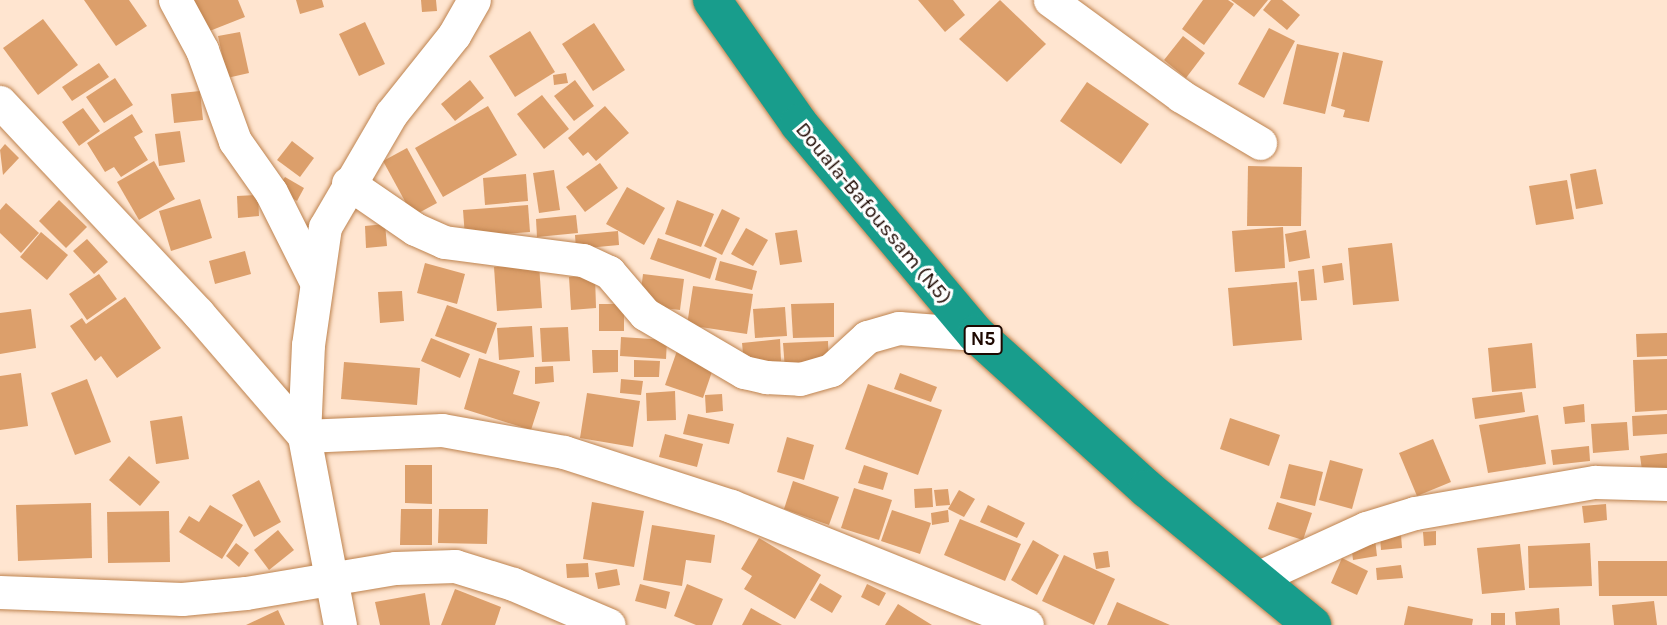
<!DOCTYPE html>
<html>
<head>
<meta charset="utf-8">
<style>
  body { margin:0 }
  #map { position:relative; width:1667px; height:625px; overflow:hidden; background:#ffe5d0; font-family:Karla,sans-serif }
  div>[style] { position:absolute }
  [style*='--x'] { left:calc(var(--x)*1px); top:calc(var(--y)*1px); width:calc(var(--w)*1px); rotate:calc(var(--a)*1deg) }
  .building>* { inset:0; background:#dc9f6b }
  .roads { filter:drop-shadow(0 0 2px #be834f) drop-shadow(0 0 2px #be834f) }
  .street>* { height:33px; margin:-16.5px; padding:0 16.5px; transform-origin:16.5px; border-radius:16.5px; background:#fff }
  .highway>* { height:38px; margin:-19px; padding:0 19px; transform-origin:19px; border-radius:19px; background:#189d8c }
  span { translate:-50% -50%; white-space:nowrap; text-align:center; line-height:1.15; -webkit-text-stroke:6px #fff; paint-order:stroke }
  .shield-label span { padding:2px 5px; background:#fff; border:2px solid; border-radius:5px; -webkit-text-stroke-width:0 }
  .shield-label { font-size:19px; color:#1d0800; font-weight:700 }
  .street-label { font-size:21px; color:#1d0800 }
</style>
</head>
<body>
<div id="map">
  <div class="building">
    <i style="clip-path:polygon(84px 0,129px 0,147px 26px,116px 46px)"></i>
    <i style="clip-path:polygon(189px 0,238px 0,245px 17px,202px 34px)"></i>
    <i style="clip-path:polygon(296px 0,322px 0,324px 7px,300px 14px)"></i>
    <i style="clip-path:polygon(421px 0,436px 0,437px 11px,422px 12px)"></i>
    <i style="clip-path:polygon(918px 0,953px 0,965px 15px,945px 32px)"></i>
    <i style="clip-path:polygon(1000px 0,1046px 44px,1007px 82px,959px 39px)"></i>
    <i style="clip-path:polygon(1203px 0,1228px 0,1234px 4px,1204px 45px,1182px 29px)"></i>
    <i style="clip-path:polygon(1231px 0,1268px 0,1254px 17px)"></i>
    <i style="clip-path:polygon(1271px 0,1282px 0,1300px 15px,1287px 30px,1263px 10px)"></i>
    <i style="clip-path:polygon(43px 19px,78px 65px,38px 95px,3px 48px)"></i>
    <i style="clip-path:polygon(365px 22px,385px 64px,359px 76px,339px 34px)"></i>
    <i style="clip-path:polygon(594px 23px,625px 70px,593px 91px,562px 44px)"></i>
    <i style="clip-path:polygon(1269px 28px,1295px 41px,1264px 98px,1238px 84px)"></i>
    <i style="clip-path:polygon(530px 31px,555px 72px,515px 97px,489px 56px)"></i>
    <i style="clip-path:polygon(240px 32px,249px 73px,227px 78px,218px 36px)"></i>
    <i style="clip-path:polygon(1183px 36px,1205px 53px,1186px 78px,1164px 60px)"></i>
    <i style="clip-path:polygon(1297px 44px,1339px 53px,1325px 114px,1283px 104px)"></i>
    <i style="clip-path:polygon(1343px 52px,1383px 61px,1369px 122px,1343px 117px,1345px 110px,1331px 106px)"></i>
    <i style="clip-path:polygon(99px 63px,109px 77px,72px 101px,62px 87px)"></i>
    <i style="clip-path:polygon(566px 73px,568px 83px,554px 85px,553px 75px)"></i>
    <i style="clip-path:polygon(115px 78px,133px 105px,104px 123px,86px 97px)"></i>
    <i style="clip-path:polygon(470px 80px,484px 98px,455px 121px,441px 104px)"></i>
    <i style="clip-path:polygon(575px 80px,594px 106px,574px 121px,554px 96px)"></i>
    <i style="clip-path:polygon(1087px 82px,1149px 124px,1121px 164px,1060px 121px)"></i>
    <i style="clip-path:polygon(200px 91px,203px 120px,174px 123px,171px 94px)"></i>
    <i style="clip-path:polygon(542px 95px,569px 129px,544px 149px,517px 114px)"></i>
    <i style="clip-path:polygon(488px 106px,517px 155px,443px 197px,415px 148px)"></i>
    <i style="clip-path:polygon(605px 106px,629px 133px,596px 161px,588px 152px,583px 156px,568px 138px)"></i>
    <i style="clip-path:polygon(83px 108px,100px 131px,79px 146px,62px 122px)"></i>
    <i style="clip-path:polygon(132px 114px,143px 132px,134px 137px,148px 160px,121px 177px,114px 167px,105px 172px,87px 143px)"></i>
    <i style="clip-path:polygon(180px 131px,185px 162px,159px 166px,155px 134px)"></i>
    <i style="clip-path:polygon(292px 141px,314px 158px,300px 177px,277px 160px)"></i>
    <i style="clip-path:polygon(5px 144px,19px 158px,3px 175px,0 150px)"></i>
    <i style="clip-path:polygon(407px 148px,437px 203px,413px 216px,383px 161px)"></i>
    <i style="clip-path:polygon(154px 161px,175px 199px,139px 220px,117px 182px)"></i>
    <i style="clip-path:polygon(600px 163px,618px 188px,585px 212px,566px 187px)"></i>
    <i style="clip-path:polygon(1248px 166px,1302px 167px,1301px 226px,1247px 226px)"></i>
    <i style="clip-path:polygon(1596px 169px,1603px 204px,1576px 209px,1570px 174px)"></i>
    <i style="clip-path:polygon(554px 170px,560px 210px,539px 213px,533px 173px)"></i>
    <i style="clip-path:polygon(526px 174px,528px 201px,485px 205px,483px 178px)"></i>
    <i style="clip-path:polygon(285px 177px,304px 188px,297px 201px,277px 189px)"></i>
    <i style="clip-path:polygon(1567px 180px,1574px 219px,1536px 225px,1529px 186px)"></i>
    <i style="clip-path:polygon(627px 187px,665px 208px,644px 245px,606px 224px)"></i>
    <i style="clip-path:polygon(258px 195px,259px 216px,238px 218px,237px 196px)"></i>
    <i style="clip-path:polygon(200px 199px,212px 238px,171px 251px,159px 211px)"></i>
    <i style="clip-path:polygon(59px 200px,87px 227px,66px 248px,39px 221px)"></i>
    <i style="clip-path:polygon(677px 200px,714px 214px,701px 247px,665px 234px)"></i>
    <i style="clip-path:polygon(6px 203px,39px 233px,21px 253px,0 233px,0 210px)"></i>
    <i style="clip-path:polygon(528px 205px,530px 232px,465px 237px,463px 210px)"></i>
    <i style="clip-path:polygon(722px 209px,740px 218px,722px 255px,704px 246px)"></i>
    <i style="clip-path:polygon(576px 215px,578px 233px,537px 237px,536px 219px)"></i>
    <i style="clip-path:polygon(385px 224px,387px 246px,366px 248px,365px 226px)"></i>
    <i style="clip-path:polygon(1283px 227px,1285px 268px,1235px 272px,1232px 231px)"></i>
    <i style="clip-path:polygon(746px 228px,768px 240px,753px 266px,731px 254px)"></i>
    <i style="clip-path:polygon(797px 230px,802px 262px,780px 265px,775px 233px)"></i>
    <i style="clip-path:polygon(1306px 230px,1310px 258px,1289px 262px,1285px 234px)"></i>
    <i style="clip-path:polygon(618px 231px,619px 245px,576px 249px,575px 235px)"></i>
    <i style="clip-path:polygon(41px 232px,68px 255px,47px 280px,20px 257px)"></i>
    <i style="clip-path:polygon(658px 238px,717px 258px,710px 279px,650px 259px)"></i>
    <i style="clip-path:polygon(87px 239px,108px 262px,94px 274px,73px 251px)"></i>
    <i style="clip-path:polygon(1392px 243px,1399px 301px,1353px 305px,1348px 248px)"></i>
    <i style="clip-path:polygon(245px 251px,251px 274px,215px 284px,209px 261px)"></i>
    <i style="clip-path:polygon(720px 261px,757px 271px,752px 290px,715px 280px)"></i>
    <i style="clip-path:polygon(425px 263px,465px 274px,457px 304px,417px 293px)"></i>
    <i style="clip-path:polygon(1342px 263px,1344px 280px,1324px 283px,1322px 266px)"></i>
    <i style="clip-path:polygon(539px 264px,542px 308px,497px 311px,494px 267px)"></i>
    <i style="clip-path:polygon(1314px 269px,1317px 300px,1301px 301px,1298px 271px)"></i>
    <i style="clip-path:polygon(99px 274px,117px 299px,87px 320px,69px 294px)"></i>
    <i style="clip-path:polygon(643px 274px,684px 279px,680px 310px,639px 305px)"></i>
    <i style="clip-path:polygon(595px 275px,596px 308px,571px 310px,569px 277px)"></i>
    <i style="clip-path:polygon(1297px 282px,1302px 340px,1233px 346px,1228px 288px)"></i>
    <i style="clip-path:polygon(693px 286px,753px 294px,747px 334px,687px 325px)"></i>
    <i style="clip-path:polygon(402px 291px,404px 321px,380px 323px,378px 292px)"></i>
    <i style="clip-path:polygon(125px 297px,161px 348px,117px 378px,101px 356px,95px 361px,70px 326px,82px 318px,86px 324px)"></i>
    <i style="clip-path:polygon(834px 303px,834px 337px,793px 338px,791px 304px)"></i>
    <i style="clip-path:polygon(599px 304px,624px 304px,624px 331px,599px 331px)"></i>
    <i style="clip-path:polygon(447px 305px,497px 323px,486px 354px,435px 336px)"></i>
    <i style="clip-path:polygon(785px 307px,787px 336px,755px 338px,753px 309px)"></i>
    <i style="clip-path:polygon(31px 309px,36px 348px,0 354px,0 313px)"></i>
    <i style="clip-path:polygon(532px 326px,534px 357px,499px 360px,497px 328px)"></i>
    <i style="clip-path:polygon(568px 327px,570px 361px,542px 362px,540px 328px)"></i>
    <i style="clip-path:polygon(1667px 333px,1667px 356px,1637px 357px,1636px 334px)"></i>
    <i style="clip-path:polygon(621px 337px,667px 340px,666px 359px,620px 356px)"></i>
    <i style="clip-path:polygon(431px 338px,470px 354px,460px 378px,421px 361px)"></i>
    <i style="clip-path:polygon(780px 339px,781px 361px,744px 364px,742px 343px)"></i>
    <i style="clip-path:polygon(828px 341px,829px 368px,785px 370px,783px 343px)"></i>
    <i style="clip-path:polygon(1532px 343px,1536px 388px,1492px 392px,1488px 348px)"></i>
    <i style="clip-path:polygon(678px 348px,716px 360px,703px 398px,665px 385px)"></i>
    <i style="clip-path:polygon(592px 350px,618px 350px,618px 372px,593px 373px)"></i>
    <i style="clip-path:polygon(479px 358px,520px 371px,513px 394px,540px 402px,531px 430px,464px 409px)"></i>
    <i style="clip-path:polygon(1667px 359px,1667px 410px,1635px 412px,1633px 360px)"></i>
    <i style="clip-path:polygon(634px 360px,660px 361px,659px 377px,634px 377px)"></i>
    <i style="clip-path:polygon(344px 362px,420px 368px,417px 405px,341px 399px)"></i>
    <i style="clip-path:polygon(553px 366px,554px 382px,535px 384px,535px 367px)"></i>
    <i style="clip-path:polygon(21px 373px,28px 426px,0 430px,0 376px)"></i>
    <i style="clip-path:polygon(900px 373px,937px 387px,931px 402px,894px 389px)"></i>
    <i style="clip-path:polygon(87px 379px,111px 442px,75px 455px,51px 393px)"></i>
    <i style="clip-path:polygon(621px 379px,643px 381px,641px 395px,620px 393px)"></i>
    <i style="clip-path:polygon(868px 384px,942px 410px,918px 475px,845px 449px)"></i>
    <i style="clip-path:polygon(675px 391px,676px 420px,647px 421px,646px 393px)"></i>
    <i style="clip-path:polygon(1522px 392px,1525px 412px,1475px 419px,1472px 398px)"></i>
    <i style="clip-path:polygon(587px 393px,640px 401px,633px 447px,580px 438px)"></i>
    <i style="clip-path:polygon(722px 394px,723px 411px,706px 413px,705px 395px)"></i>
    <i style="clip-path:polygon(1584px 404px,1585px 422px,1565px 424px,1563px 407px)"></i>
    <i style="clip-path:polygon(688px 414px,734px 424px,729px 444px,683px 434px)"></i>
    <i style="clip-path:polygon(1667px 414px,1667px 434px,1633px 436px,1632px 416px)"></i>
    <i style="clip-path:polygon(1538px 415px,1546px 464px,1488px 473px,1479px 425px)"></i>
    <i style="clip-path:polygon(182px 416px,189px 459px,156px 464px,150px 421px)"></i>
    <i style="clip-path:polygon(1230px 418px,1280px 435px,1269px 466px,1220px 449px)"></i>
    <i style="clip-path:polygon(1627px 422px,1629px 450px,1593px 453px,1591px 424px)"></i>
    <i style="clip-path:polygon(665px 434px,703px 444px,697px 467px,659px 457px)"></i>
    <i style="clip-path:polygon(787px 437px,814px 445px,804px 480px,777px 472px)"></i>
    <i style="clip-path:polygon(1433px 439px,1451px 482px,1417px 496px,1399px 453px)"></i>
    <i style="clip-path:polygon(1589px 446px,1590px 461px,1553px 465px,1551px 450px)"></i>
    <i style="clip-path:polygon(1667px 453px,1667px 468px,1642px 470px,1640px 456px)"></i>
    <i style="clip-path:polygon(129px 456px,160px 482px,140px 506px,109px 480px)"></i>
    <i style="clip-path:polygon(1330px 460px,1363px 469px,1352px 509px,1319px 500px)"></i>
    <i style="clip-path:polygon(1289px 464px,1323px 472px,1315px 506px,1280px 498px)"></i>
    <i style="clip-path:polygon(405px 465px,432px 465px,432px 504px,405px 503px)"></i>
    <i style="clip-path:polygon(864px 465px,888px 473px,883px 490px,858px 483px)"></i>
    <i style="clip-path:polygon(259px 480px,281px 522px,254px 537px,232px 495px)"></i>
    <i style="clip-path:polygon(793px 481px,839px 497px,829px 525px,784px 509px)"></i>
    <i style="clip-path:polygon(854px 488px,892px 500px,879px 540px,841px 528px)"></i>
    <i style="clip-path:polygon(932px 488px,933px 507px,915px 508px,914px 489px)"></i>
    <i style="clip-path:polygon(948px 489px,950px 505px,936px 506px,934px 490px)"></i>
    <i style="clip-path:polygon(959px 490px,975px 499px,964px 517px,948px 509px)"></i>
    <i style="clip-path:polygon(592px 502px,644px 511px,634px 567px,583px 559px)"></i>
    <i style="clip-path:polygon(1277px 502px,1312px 513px,1303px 540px,1268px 529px)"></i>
    <i style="clip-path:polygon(91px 503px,92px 558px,18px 561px,16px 505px)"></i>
    <i style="clip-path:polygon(1606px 504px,1607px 520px,1584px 523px,1582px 506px)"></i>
    <i style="clip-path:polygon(210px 505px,243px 525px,222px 559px,179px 532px,189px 516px,199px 522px)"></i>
    <i style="clip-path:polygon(988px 505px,1025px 523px,1017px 538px,980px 522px)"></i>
    <i style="clip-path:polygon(401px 509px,432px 509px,432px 545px,400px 545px)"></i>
    <i style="clip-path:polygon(439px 509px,488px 509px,487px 544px,438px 543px)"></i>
    <i style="clip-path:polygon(892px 510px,931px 523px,920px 554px,881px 541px)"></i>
    <i style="clip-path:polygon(948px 510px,949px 522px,932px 525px,931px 513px)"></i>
    <i style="clip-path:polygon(169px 511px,170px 562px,108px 563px,107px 512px)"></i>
    <i style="clip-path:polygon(960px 519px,1021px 544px,1005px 581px,944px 555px)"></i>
    <i style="clip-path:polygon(652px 525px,715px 535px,711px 563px,686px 560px,682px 586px,643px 580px)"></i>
    <i style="clip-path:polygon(278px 530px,294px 550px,269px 570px,254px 550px)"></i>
    <i style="clip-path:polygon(1436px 531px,1436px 545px,1424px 546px,1423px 532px)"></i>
    <i style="clip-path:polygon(1401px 535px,1402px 548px,1381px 550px,1380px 536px)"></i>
    <i style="clip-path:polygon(759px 538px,821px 575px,795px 619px,744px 589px,752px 576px,741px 569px)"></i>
    <i style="clip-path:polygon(1375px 539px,1377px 556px,1353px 560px,1351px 543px)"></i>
    <i style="clip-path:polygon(1033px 540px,1059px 555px,1037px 595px,1011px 580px)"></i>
    <i style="clip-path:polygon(236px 543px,249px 553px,239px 567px,226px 556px)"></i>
    <i style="clip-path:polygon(1590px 543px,1592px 586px,1529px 588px,1528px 546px)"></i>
    <i style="clip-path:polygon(1520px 544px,1525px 590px,1482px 594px,1477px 548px)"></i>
    <i style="clip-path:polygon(1108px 551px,1110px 567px,1096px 569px,1093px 553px)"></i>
    <i style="clip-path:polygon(1064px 555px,1115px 579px,1094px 625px,1042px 601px)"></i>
    <i style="clip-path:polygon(1342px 558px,1368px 571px,1357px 595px,1331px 583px)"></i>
    <i style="clip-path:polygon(1598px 561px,1667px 561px,1667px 596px,1599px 596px)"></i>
    <i style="clip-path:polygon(588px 563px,589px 577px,567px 578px,566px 564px)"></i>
    <i style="clip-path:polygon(1401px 565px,1403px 578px,1377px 580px,1376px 568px)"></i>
    <i style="clip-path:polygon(617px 569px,620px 585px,598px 589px,595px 573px)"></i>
    <i style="clip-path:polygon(820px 583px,842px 596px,832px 613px,810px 600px)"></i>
    <i style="clip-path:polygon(640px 584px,670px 592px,666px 609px,635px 601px)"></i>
    <i style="clip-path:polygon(687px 584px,723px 599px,712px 625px,696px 625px,674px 616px)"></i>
    <i style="clip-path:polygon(867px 584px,886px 593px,879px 606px,861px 597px)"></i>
    <i style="clip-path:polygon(455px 589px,501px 607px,495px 625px,441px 625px)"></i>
    <i style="clip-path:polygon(425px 593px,430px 625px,380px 625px,375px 602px)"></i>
    <i style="clip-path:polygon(1654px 601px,1657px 625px,1614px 625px,1612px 605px)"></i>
    <i style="clip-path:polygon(1117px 602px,1170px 625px,1107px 625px)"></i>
    <i style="clip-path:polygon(898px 604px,932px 625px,885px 625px)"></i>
    <i style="clip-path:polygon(1408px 606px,1473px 619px,1472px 625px,1404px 625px)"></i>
    <i style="clip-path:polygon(751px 608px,782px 625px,742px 625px)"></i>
    <i style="clip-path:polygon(1559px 608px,1560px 625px,1516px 625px,1515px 612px)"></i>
    <i style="clip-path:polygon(278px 610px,285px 625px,246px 625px)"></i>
    <i style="clip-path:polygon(1491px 613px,1505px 613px,1505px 625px,1491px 625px)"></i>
  </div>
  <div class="roads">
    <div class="street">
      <i style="--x:175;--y:0;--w:57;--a:61.6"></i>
      <i style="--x:202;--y:50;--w:97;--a:70.1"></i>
      <i style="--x:235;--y:141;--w:62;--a:54.8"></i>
      <i style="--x:271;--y:192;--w:98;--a:63.4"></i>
      <i style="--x:1050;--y:0;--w:162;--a:36.2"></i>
      <i style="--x:1181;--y:96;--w:92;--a:30.7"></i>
      <i style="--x:0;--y:102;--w:289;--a:46.8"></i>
      <i style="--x:198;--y:313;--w:162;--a:49.2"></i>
      <i style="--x:304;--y:436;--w:138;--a:-2.5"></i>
      <i style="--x:442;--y:430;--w:124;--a:10.2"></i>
      <i style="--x:564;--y:452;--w:176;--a:17.9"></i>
      <i style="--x:731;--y:506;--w:319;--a:21.9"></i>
      <i style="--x:348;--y:183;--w:81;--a:34.5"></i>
      <i style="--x:415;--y:229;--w:32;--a:24"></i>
      <i style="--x:444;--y:242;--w:140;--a:7.4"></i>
      <i style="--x:583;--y:260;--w:29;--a:25"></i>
      <i style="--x:609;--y:272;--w:55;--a:49.4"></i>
      <i style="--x:645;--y:314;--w:115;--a:30.4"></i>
      <i style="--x:744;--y:372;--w:23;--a:13"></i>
      <i style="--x:766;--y:377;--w:34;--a:3"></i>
      <i style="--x:800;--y:379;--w:32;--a:-16"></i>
      <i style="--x:831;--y:370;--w:49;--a:-42.5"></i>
      <i style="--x:867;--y:337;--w:33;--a:-16"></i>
      <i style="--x:899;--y:328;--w:77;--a:4.5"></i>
      <i style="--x:1257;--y:578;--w:120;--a:-24.6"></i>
      <i style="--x:1366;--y:528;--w:51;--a:-17"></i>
      <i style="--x:1415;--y:513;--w:183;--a:-9.8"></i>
      <i style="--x:1595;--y:482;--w:72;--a:1.6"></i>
      <i style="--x:0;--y:592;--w:182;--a:2.2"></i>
      <i style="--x:182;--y:599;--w:64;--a:-5.4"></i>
      <i style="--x:246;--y:593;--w:151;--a:-9.5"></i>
      <i style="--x:395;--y:568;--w:60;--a:-1.9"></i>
      <i style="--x:455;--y:566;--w:61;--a:17.2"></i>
      <i style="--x:513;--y:584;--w:104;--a:23.1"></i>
      <i style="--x:340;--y:625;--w:192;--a:-100.8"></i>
      <i style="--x:304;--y:436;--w:91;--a:-87.5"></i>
      <i style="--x:308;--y:345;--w:119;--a:-81.8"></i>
      <i style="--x:325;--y:227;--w:131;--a:-59.7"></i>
      <i style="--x:391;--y:114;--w:101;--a:-51.4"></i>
      <i style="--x:454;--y:35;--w:40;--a:-60.3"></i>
    </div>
    <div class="highway">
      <i style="--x:712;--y:0;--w:151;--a:54.9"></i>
      <i style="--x:799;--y:124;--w:275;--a:49.9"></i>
      <i style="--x:976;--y:334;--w:231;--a:42.2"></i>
      <i style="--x:1147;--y:489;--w:214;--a:39.5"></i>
    </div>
  </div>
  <div class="shield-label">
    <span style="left:983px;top:340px">N5</span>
  </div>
  <div class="street-label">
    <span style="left:874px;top:213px;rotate:50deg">Douala-Bafoussam (N5)</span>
  </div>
</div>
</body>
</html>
